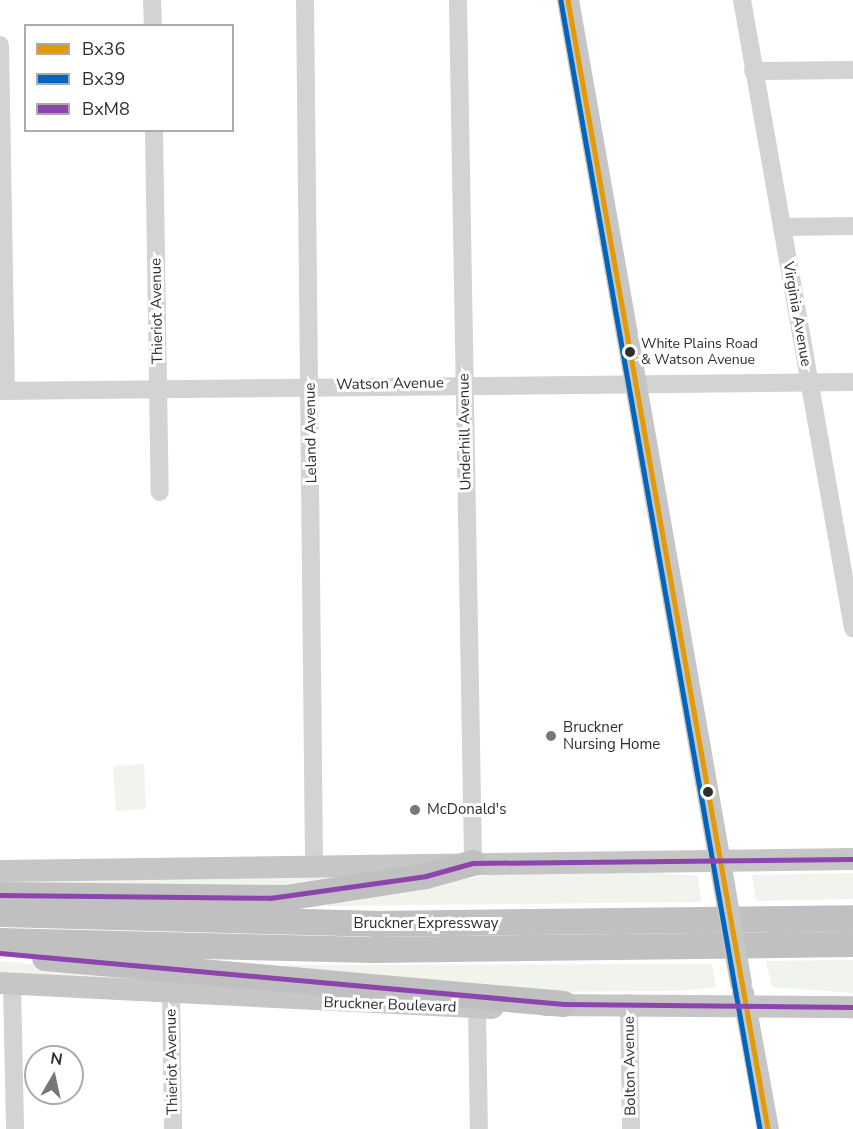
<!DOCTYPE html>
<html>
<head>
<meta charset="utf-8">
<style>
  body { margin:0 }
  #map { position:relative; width:853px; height:1129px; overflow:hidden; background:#fff; font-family:"Nunito Sans",sans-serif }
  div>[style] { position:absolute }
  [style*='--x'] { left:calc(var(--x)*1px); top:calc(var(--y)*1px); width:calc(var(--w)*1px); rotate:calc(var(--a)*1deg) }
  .green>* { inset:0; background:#f1f3ed }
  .minor>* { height:18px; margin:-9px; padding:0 9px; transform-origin:9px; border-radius:9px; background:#d3d3d3 }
  .major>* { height:22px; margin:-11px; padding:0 11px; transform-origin:11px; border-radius:11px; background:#c6c6c6 }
  .highway>* { height:26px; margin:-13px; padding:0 13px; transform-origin:13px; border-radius:13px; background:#c0c0c0 }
  .major-bridge>* { height:22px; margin:-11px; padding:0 11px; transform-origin:11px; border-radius:11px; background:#c6c6c6 }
  .bus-1>* { height:4.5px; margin:-2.25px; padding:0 2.25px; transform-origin:2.25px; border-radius:2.25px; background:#e39a05 }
  .bus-2>* { height:4.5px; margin:-2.25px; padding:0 2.25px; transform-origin:2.25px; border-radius:2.25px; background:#0065bd }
  .bus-3>* { height:4.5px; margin:-2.25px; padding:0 2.25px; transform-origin:2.25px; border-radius:2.25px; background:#8e44ad }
  .dots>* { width:16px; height:16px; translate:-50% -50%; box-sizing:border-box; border:3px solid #fff; border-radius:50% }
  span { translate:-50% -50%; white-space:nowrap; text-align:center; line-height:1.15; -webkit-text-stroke:6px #fff; paint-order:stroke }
  .bus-label { font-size:14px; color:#2e2e2e }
  .left { translate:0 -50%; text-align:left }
  .street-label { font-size:15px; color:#2e2e2e }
  .poi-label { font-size:15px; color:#2e2e2e }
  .legend { position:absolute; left:24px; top:24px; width:210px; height:108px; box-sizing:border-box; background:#fff; border:2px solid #ababab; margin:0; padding:8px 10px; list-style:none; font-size:18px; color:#2e2e2e }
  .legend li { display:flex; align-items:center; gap:12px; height:30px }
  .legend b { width:30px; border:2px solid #ababab }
  .north { position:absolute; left:24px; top:1045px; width:60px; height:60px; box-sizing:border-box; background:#fff; border:2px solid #ababab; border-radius:50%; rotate:9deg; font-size:16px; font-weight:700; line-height:24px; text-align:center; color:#2e2e2e }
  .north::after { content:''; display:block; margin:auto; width:21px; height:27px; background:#777; clip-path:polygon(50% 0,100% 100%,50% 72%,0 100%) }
</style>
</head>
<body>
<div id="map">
  <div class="green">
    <i style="clip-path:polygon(144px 764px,146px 809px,116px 811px,113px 766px)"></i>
    <i style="clip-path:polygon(620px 870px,698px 876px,701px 902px,328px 906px,328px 901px,490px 875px)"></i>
    <i style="clip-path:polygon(353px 872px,353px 880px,269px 894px,0 889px,0 879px)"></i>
    <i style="clip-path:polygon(853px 873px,853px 899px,756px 901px,752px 875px)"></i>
    <i style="clip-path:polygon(853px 960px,853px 993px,772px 987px,766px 961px)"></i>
    <i style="clip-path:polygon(0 961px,350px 993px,0 975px)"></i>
    <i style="clip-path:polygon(712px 964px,716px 987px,682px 991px,480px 992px,284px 971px,286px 965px,304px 965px)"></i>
  </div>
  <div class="minor">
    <i style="--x:152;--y:0;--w:26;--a:88"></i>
    <i style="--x:305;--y:0;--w:866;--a:89.4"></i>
    <i style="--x:458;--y:0;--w:863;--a:89"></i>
    <i style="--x:742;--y:0;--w:638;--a:79.98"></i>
    <i style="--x:0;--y:45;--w:346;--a:89"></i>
    <i style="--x:753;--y:71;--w:100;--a:-0.6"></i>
    <i style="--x:154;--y:130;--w:362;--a:89.1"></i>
    <i style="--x:782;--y:227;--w:71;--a:-0.8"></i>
    <i style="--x:0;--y:391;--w:853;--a:-0.6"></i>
    <i style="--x:12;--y:984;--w:145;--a:88.8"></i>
    <i style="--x:171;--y:995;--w:134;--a:89.1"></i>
    <i style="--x:629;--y:1003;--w:126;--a:89.1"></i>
    <i style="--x:477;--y:1008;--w:121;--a:89.1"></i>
  </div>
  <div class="major">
    <i style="--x:568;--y:0;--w:899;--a:80"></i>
    <i style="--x:0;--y:871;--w:853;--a:-0.81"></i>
    <i style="--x:0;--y:983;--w:493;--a:2.9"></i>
    <i style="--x:743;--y:993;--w:138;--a:79.6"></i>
    <i style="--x:546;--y:1005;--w:307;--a:0.4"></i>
  </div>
  <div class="highway">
    <i style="--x:0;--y:895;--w:286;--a:0.6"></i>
    <i style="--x:286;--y:898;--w:142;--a:-8.9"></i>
    <i style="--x:426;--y:876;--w:49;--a:-15.5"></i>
    <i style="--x:0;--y:914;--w:374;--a:1.5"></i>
    <i style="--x:374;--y:924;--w:479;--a:-0.7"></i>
    <i style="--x:0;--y:941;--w:372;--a:1.4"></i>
    <i style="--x:372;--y:950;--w:481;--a:-0.7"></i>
    <i style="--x:45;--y:958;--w:521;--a:5.07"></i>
  </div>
  <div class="major-bridge">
    <i style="--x:724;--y:885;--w:99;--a:80.2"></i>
  </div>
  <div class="bus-1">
    <i style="--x:568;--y:0;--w:1147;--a:79.95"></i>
  </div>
  <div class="bus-2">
    <i style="--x:561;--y:1;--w:1145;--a:79.99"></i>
  </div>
  <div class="bus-3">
    <i style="--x:0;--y:895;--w:270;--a:0.6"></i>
    <i style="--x:270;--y:898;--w:158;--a:-8"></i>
    <i style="--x:426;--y:876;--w:49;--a:-15.5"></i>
    <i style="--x:473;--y:863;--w:380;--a:-0.6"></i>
    <i style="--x:0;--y:953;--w:566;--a:5.17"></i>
    <i style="--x:564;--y:1004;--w:289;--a:0.6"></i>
  </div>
  <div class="dots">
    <i style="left:630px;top:352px;background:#2e2e2e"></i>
    <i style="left:551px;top:736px;background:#777"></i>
    <i style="left:708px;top:792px;background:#2e2e2e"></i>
    <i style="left:415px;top:810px;background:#777"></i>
  </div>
  <div class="bus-label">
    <span class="left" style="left:641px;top:352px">White Plains Road<br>&amp; Watson Avenue</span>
  </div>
  <div class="street-label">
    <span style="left:157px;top:311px;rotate:-91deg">Thieriot Avenue</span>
    <span style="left:797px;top:314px;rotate:80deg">Virginia Avenue</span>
    <span style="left:390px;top:384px;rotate:-1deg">Watson Avenue</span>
    <span style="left:465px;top:432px;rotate:-91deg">Underhill Avenue</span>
    <span style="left:311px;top:433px;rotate:-91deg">Leland Avenue</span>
    <span style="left:426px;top:924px">Bruckner Expressway</span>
    <span style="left:390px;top:1005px;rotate:2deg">Bruckner Boulevard</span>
    <span style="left:172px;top:1062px;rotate:-91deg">Thieriot Avenue</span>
    <span style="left:630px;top:1066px;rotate:-91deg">Bolton Avenue</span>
  </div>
  <div class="poi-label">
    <span class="left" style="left:563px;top:736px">Bruckner<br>Nursing Home</span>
    <span class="left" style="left:427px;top:810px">McDonald's</span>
  </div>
  <ul class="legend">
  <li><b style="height:8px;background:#e39a05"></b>Bx36</li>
  <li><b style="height:8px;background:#0065bd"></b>Bx39</li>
  <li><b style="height:8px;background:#8e44ad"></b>BxM8</li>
  </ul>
  <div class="north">N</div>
</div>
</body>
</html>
